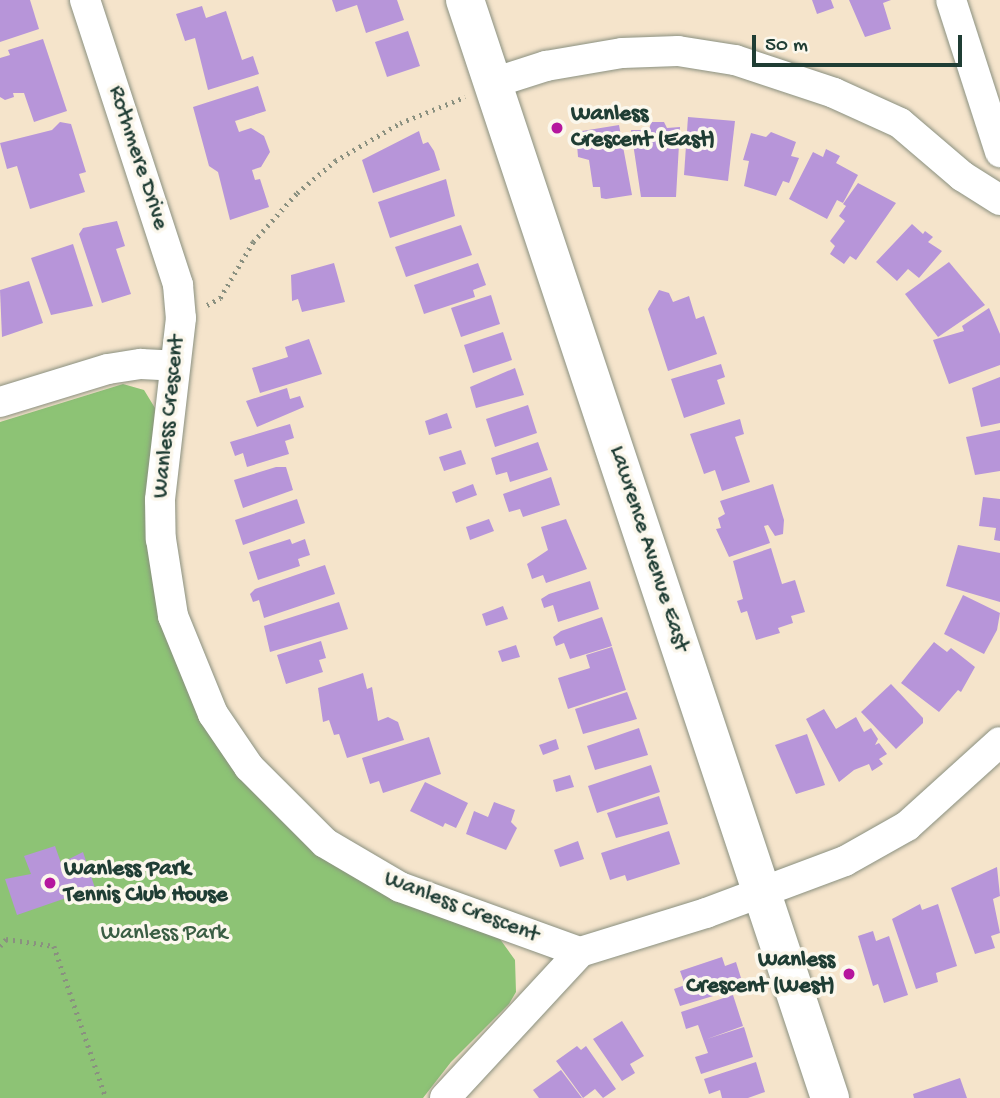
<!DOCTYPE html>
<html>
<head>
<meta charset="utf-8">
<style>
  body { margin:0 }
  #map { position:relative; width:1000px; height:1098px; overflow:hidden; background:#f5e4cb; font-family:"Gochi Hand",sans-serif }
  div>[style] { position:absolute }
  [style*='--x'] { left:calc(var(--x)*1px); top:calc(var(--y)*1px); width:calc(var(--w)*1px); rotate:calc(var(--a)*1deg) }
  .green>* { inset:0; background:#8dc375 }
  .building>* { inset:0; background:#b795d9 }
  .path>* { height:4.5px; margin-top:-2.25px; transform-origin:0; background:repeating-linear-gradient(90deg,#8a9080 0 2px,transparent 0 7px) }
  .roads { filter:drop-shadow(0 0 2px #8a9080) drop-shadow(0 0 2px #8a9080) }
  .minor>* { height:30px; margin:-15px; padding:0 15px; transform-origin:15px; border-radius:15px; background:#fff }
  .major>* { height:38px; margin:-19px; padding:0 19px; transform-origin:19px; border-radius:19px; background:#fff }
  .dots>* { width:19px; height:19px; translate:-50% -50%; box-sizing:border-box; border:4px solid #fbf7ec; border-radius:50% }
  span { translate:-50% -50%; white-space:nowrap; text-align:center; line-height:1.15; -webkit-text-stroke:7px #fbf7ec; paint-order:stroke }
  .poi-label { font-size:23px; color:#1f3d34; font-weight:700 }
  .left { translate:0 -50%; text-align:left }
  .right { translate:-100% -50%; text-align:right }
  .street-label { font-size:23px; color:#1f3d34 }
  .park-label { font-size:23px; color:#3a5e44 }
  .scale { position:absolute; left:752px; top:35px; width:210px; height:32px; box-sizing:border-box; border:4px solid #1f3d34; border-top:0; padding-left:9px; font-size:21px; line-height:24px; white-space:nowrap; color:#1f3d34; -webkit-text-stroke:5px #fbf7ec; paint-order:stroke }
</style>
</head>
<body>
<div id="map">
  <div class="green">
    <i style="clip-path:polygon(123px 384px,144px 390px,155px 408px,150px 527px,250px 781px,500px 939px,515px 960px,516px 992px,509px 1004px,451px 1062px,423px 1098px,0 1098px,0 422px)"></i>
  </div>
  <div class="building">
    <i style="clip-path:polygon(0 0,30px 0,39px 29px,0 42px)"></i>
    <i style="clip-path:polygon(332px 0,397px 0,404px 20px,366px 33px,357px 5px,336px 12px)"></i>
    <i style="clip-path:polygon(812px 0,831px 0,834px 8px,817px 14px)"></i>
    <i style="clip-path:polygon(849px 0,891px 0,883px 3px,891px 29px,865px 37px)"></i>
    <i style="clip-path:polygon(202px 6px,206px 18px,226px 11px,242px 60px,253px 56px,259px 74px,208px 90px,195px 38px,185px 41px,176px 14px)"></i>
    <i style="clip-path:polygon(408px 31px,420px 66px,387px 77px,375px 42px)"></i>
    <i style="clip-path:polygon(43px 39px,67px 111px,34px 122px,24px 93px,13px 93px,14px 97px,5px 100px,0 97px,0 58px,10px 55px,8px 50px)"></i>
    <i style="clip-path:polygon(258px 86px,266px 111px,235px 121px,239px 132px,251px 128px,264px 136px,270px 152px,261px 167px,252px 170px,255px 180px,260px 179px,269px 207px,230px 220px,218px 172px,209px 166px,193px 107px)"></i>
    <i style="clip-path:polygon(688px 117px,735px 121px,728px 181px,684px 175px)"></i>
    <i style="clip-path:polygon(60px 122px,71px 124px,86px 172px,79px 174px,85px 192px,30px 209px,17px 166px,7px 169px,0 143px,52px 130px)"></i>
    <i style="clip-path:polygon(651px 122px,664px 122px,667px 128px,680px 127px,676px 197px,641px 197px,631px 130px,649px 130px)"></i>
    <i style="clip-path:polygon(619px 125px,632px 195px,606px 199px,601px 198px,600px 187px,593px 187px,589px 160px,578px 157px,576px 132px)"></i>
    <i style="clip-path:polygon(419px 131px,423px 144px,428px 142px,434px 151px,440px 170px,373px 193px,362px 160px)"></i>
    <i style="clip-path:polygon(771px 132px,796px 142px,791px 156px,799px 158px,789px 183px,783px 181px,776px 196px,744px 186px,749px 161px,743px 160px,751px 133px,766px 137px)"></i>
    <i style="clip-path:polygon(826px 149px,840px 156px,836px 163px,858px 175px,843px 203px,837px 200px,827px 219px,789px 199px,813px 152px,823px 157px)"></i>
    <i style="clip-path:polygon(446px 179px,455px 216px,390px 238px,378px 202px)"></i>
    <i style="clip-path:polygon(858px 183px,896px 203px,856px 260px,850px 256px,844px 264px,830px 254px,835px 246px,830px 241px,845px 221px,839px 216px,846px 206px,843px 204px)"></i>
    <i style="clip-path:polygon(117px 221px,125px 246px,116px 249px,131px 294px,102px 303px,79px 234px,83px 228px)"></i>
    <i style="clip-path:polygon(912px 224px,923px 234px,925px 231px,933px 237px,928px 242px,942px 251px,919px 278px,908px 269px,897px 281px,876px 262px)"></i>
    <i style="clip-path:polygon(461px 225px,472px 255px,406px 277px,395px 247px)"></i>
    <i style="clip-path:polygon(73px 244px,93px 306px,51px 315px,31px 258px)"></i>
    <i style="clip-path:polygon(949px 262px,985px 305px,938px 337px,905px 294px)"></i>
    <i style="clip-path:polygon(334px 263px,345px 302px,302px 312px,298px 299px,292px 301px,291px 275px)"></i>
    <i style="clip-path:polygon(478px 263px,486px 285px,473px 290px,475px 297px,424px 314px,414px 285px)"></i>
    <i style="clip-path:polygon(29px 281px,43px 323px,2px 337px,0 290px)"></i>
    <i style="clip-path:polygon(659px 290px,669px 293px,673px 302px,689px 296px,696px 319px,704px 316px,717px 354px,668px 371px,648px 309px)"></i>
    <i style="clip-path:polygon(491px 295px,500px 324px,461px 337px,451px 308px)"></i>
    <i style="clip-path:polygon(989px 308px,1000px 334px,1000px 365px,949px 384px,933px 340px,964px 331px,962px 326px)"></i>
    <i style="clip-path:polygon(503px 332px,512px 360px,473px 373px,464px 345px)"></i>
    <i style="clip-path:polygon(309px 339px,322px 374px,260px 393px,252px 368px,288px 357px,285px 347px)"></i>
    <i style="clip-path:polygon(721px 364px,725px 377px,717px 380px,725px 404px,684px 418px,671px 379px)"></i>
    <i style="clip-path:polygon(515px 368px,524px 395px,476px 408px,470px 387px)"></i>
    <i style="clip-path:polygon(1000px 377px,1000px 423px,981px 427px,972px 388px)"></i>
    <i style="clip-path:polygon(287px 388px,290px 399px,300px 396px,304px 407px,257px 427px,246px 401px)"></i>
    <i style="clip-path:polygon(528px 405px,537px 433px,495px 447px,486px 419px)"></i>
    <i style="clip-path:polygon(447px 413px,452px 428px,429px 435px,425px 421px)"></i>
    <i style="clip-path:polygon(740px 419px,744px 434px,735px 437px,750px 482px,722px 491px,715px 470px,704px 474px,690px 434px)"></i>
    <i style="clip-path:polygon(290px 424px,294px 438px,285px 441px,289px 454px,247px 467px,243px 453px,235px 456px,230px 442px)"></i>
    <i style="clip-path:polygon(1000px 430px,1000px 471px,975px 475px,966px 437px)"></i>
    <i style="clip-path:polygon(538px 442px,548px 470px,510px 482px,507px 472px,496px 475px,491px 458px)"></i>
    <i style="clip-path:polygon(461px 450px,466px 464px,444px 471px,439px 457px)"></i>
    <i style="clip-path:polygon(276px 467px,286px 467px,293px 490px,243px 508px,234px 480px)"></i>
    <i style="clip-path:polygon(551px 477px,560px 505px,523px 517px,520px 509px,509px 512px,503px 494px)"></i>
    <i style="clip-path:polygon(473px 484px,477px 495px,456px 503px,452px 492px)"></i>
    <i style="clip-path:polygon(773px 484px,784px 520px,783px 534px,775px 536px,768px 525px,764px 526px,770px 543px,729px 557px,716px 529px,721px 528px,718px 518px,725px 514px,720px 501px)"></i>
    <i style="clip-path:polygon(983px 497px,1000px 499px,1000px 541px,994px 540px,996px 528px,979px 526px)"></i>
    <i style="clip-path:polygon(297px 499px,305px 523px,243px 545px,235px 520px)"></i>
    <i style="clip-path:polygon(489px 519px,494px 531px,470px 540px,466px 527px)"></i>
    <i style="clip-path:polygon(566px 519px,587px 569px,546px 583px,543px 575px,532px 579px,527px 564px,548px 550px,541px 527px)"></i>
    <i style="clip-path:polygon(290px 539px,292px 544px,305px 539px,310px 555px,298px 559px,300px 566px,258px 580px,249px 552px)"></i>
    <i style="clip-path:polygon(958px 545px,1000px 553px,1000px 602px,946px 586px)"></i>
    <i style="clip-path:polygon(771px 548px,782px 584px,795px 580px,805px 612px,791px 616px,793px 623px,778px 628px,780px 633px,756px 640px,747px 611px,741px 613px,737px 601px,743px 599px,733px 561px)"></i>
    <i style="clip-path:polygon(325px 565px,335px 594px,264px 618px,259px 600px,253px 602px,250px 594px,255px 589px)"></i>
    <i style="clip-path:polygon(590px 581px,599px 609px,558px 622px,553px 605px,544px 608px,541px 599px,549px 594px)"></i>
    <i style="clip-path:polygon(963px 595px,1000px 613px,997px 630px,984px 654px,944px 634px)"></i>
    <i style="clip-path:polygon(339px 602px,348px 629px,270px 652px,264px 626px)"></i>
    <i style="clip-path:polygon(503px 606px,508px 619px,486px 626px,482px 614px)"></i>
    <i style="clip-path:polygon(602px 617px,612px 646px,570px 659px,564px 643px,556px 646px,553px 637px,561px 631px)"></i>
    <i style="clip-path:polygon(321px 641px,326px 658px,319px 660px,323px 672px,286px 684px,277px 655px)"></i>
    <i style="clip-path:polygon(934px 642px,947px 652px,951px 648px,975px 667px,961px 692px,958px 690px,939px 712px,901px 683px)"></i>
    <i style="clip-path:polygon(516px 645px,520px 657px,502px 662px,498px 651px)"></i>
    <i style="clip-path:polygon(612px 647px,626px 690px,568px 709px,558px 678px,590px 668px,586px 655px)"></i>
    <i style="clip-path:polygon(363px 673px,367px 689px,372px 687px,378px 721px,388px 717px,398px 722px,404px 740px,347px 758px,339px 734px,334px 735px,329px 720px,323px 722px,318px 688px)"></i>
    <i style="clip-path:polygon(891px 684px,923px 718px,923px 723px,896px 749px,861px 712px)"></i>
    <i style="clip-path:polygon(627px 692px,637px 719px,583px 734px,575px 709px)"></i>
    <i style="clip-path:polygon(824px 709px,836px 729px,856px 717px,864px 732px,871px 728px,878px 739px,875px 745px,879px 743px,887px 754px,879px 759px,883px 764px,872px 771px,869px 764px,854px 770px,839px 782px,806px 719px)"></i>
    <i style="clip-path:polygon(639px 728px,648px 755px,595px 770px,587px 746px)"></i>
    <i style="clip-path:polygon(807px 734px,825px 785px,796px 794px,775px 745px)"></i>
    <i style="clip-path:polygon(429px 737px,441px 774px,383px 793px,379px 781px,370px 784px,362px 758px)"></i>
    <i style="clip-path:polygon(556px 739px,559px 749px,543px 755px,539px 745px)"></i>
    <i style="clip-path:polygon(651px 765px,660px 792px,597px 813px,588px 786px)"></i>
    <i style="clip-path:polygon(570px 775px,574px 787px,556px 792px,553px 780px)"></i>
    <i style="clip-path:polygon(425px 782px,468px 803px,456px 828px,445px 823px,443px 827px,410px 811px)"></i>
    <i style="clip-path:polygon(659px 796px,668px 824px,616px 838px,607px 813px)"></i>
    <i style="clip-path:polygon(494px 802px,515px 810px,511px 822px,517px 828px,506px 850px,466px 834px,474px 811px,488px 817px)"></i>
    <i style="clip-path:polygon(669px 831px,680px 864px,627px 881px,625px 875px,610px 880px,601px 853px)"></i>
    <i style="clip-path:polygon(578px 841px,584px 859px,560px 867px,554px 850px)"></i>
    <i style="clip-path:polygon(55px 846px,61px 863px,83px 852px,95px 888px,17px 915px,5px 879px,31px 874px,24px 856px)"></i>
    <i style="clip-path:polygon(997px 867px,1000px 896px,993px 899px,1000px 933px,991px 936px,995px 948px,975px 954px,951px 888px)"></i>
    <i style="clip-path:polygon(920px 904px,922px 910px,938px 904px,957px 966px,936px 973px,938px 982px,916px 989px,892px 919px)"></i>
    <i style="clip-path:polygon(873px 931px,876px 941px,889px 936px,908px 995px,884px 1003px,878px 984px,873px 986px,858px 936px)"></i>
    <i style="clip-path:polygon(722px 957px,725px 966px,736px 962px,741px 978px,730px 982px,733px 990px,680px 1006px,674px 989px,685px 985px,680px 971px)"></i>
    <i style="clip-path:polygon(733px 995px,743px 1026px,707px 1039px,744px 1027px,753px 1057px,701px 1074px,695px 1057px,708px 1053px,698px 1025px,686px 1029px,681px 1012px)"></i>
    <i style="clip-path:polygon(622px 1021px,644px 1056px,630px 1064px,635px 1073px,622px 1081px,593px 1039px)"></i>
    <i style="clip-path:polygon(577px 1046px,581px 1050px,586px 1046px,616px 1089px,603px 1098px,595px 1089px,583px 1098px,556px 1061px)"></i>
    <i style="clip-path:polygon(756px 1062px,765px 1092px,748px 1098px,722px 1098px,720px 1090px,709px 1094px,704px 1079px)"></i>
    <i style="clip-path:polygon(561px 1070px,582px 1098px,539px 1098px,533px 1090px)"></i>
    <i style="clip-path:polygon(960px 1078px,967px 1098px,914px 1098px,913px 1094px)"></i>
  </div>
  <div class="path">
    <i style="--x:207;--y:305;--w:15;--a:-28"></i>
    <i style="--x:220;--y:298;--w:65;--a:-59.5"></i>
    <i style="--x:253;--y:242;--w:66;--a:-48.1"></i>
    <i style="--x:297;--y:193;--w:50;--a:-40.1"></i>
    <i style="--x:335;--y:161;--w:75;--a:-30.3"></i>
    <i style="--x:400;--y:123;--w:70;--a:-21.8"></i>
    <i style="--x:0;--y:946;--w:9;--a:-49"></i>
    <i style="--x:6;--y:939;--w:49;--a:8.3"></i>
    <i style="--x:54;--y:946;--w:161;--a:71.1"></i>
  </div>
  <div class="roads">
    <div class="minor">
      <i style="--x:85;--y:0;--w:300;--a:71.9"></i>
      <i style="--x:178;--y:285;--w:33;--a:85"></i>
      <i style="--x:181;--y:318;--w:183;--a:96.6"></i>
      <i style="--x:160;--y:500;--w:39;--a:89"></i>
      <i style="--x:161;--y:539;--w:78;--a:81.1"></i>
      <i style="--x:173;--y:616;--w:106;--a:67.8"></i>
      <i style="--x:213;--y:714;--w:64;--a:55.8"></i>
      <i style="--x:249;--y:767;--w:107;--a:45"></i>
      <i style="--x:325;--y:843;--w:87;--a:30.4"></i>
      <i style="--x:400;--y:887;--w:191;--a:19.9"></i>
      <i style="--x:580;--y:952;--w:132;--a:-17.2"></i>
      <i style="--x:706;--y:913;--w:148;--a:-20.5"></i>
      <i style="--x:845;--y:861;--w:71;--a:-29.4"></i>
      <i style="--x:907;--y:826;--w:125;--a:-42.1"></i>
      <i style="--x:951;--y:0;--w:160;--a:72.1"></i>
      <i style="--x:493;--y:83;--w:56;--a:-17.8"></i>
      <i style="--x:546;--y:66;--w:77;--a:-9.7"></i>
      <i style="--x:622;--y:53;--w:56;--a:-2"></i>
      <i style="--x:678;--y:51;--w:58;--a:9"></i>
      <i style="--x:735;--y:60;--w:104;--a:18.4"></i>
      <i style="--x:834;--y:93;--w:72;--a:24.4"></i>
      <i style="--x:900;--y:123;--w:82;--a:40.5"></i>
      <i style="--x:962;--y:176;--w:45;--a:32.3"></i>
      <i style="--x:0;--y:402;--w:113;--a:-17"></i>
      <i style="--x:108;--y:369;--w:33;--a:-9"></i>
      <i style="--x:141;--y:364;--w:34;--a:3"></i>
      <i style="--x:445;--y:1098;--w:199;--a:-47.2"></i>
    </div>
    <div class="major">
      <i style="--x:465;--y:0;--w:1157;--a:71.61"></i>
    </div>
  </div>
  <div class="dots">
    <i style="left:557px;top:128px;background:#b5179e"></i>
    <i style="left:50px;top:883px;background:#b5179e"></i>
    <i style="left:849px;top:974px;background:#b5179e"></i>
  </div>
  <div class="poi-label">
    <span class="left" style="left:571px;top:128px">Wanless<br>Crescent (East)</span>
    <span class="left" style="left:64px;top:883px">Wanless Park<br>Tennis Club House</span>
    <span class="right" style="left:835px;top:974px">Wanless<br>Crescent (West)</span>
  </div>
  <div class="street-label">
    <span style="left:137px;top:158px;rotate:72deg">Rothmere Drive</span>
    <span style="left:170px;top:417px;rotate:-84deg">Wanless Crescent</span>
    <span style="left:648px;top:549px;rotate:72deg">Lawrence Avenue East</span>
    <span style="left:461px;top:908px;rotate:21deg">Wanless Crescent</span>
  </div>
  <div class="park-label">
    <span style="left:164px;top:934px">Wanless Park</span>
  </div>
  <div class="scale">50 m</div>
</div>
</body>
</html>
